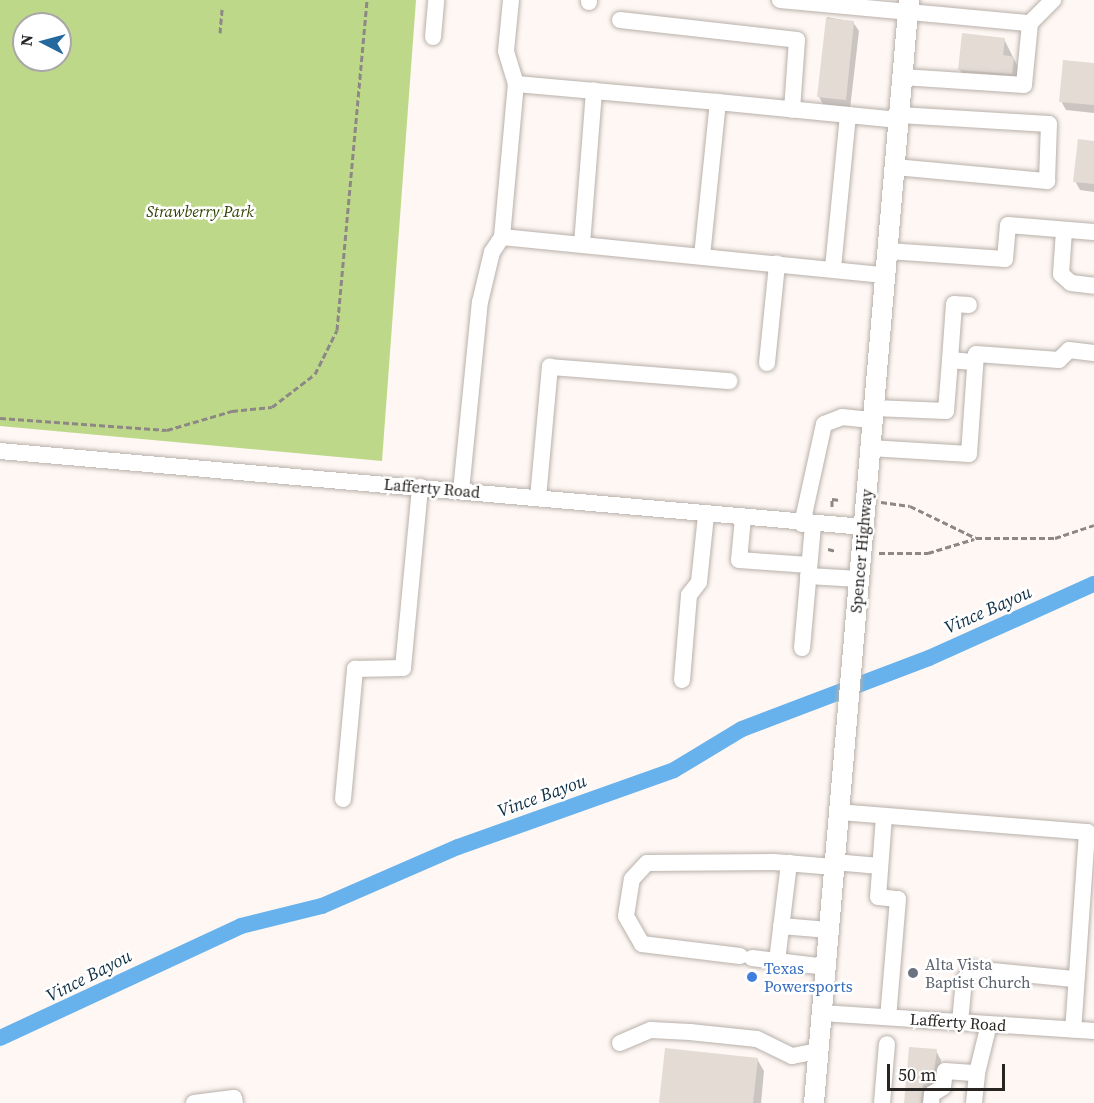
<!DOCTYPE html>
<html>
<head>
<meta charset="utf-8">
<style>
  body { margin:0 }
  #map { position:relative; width:1094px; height:1103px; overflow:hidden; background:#fef7f3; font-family:"Source Serif 4",serif }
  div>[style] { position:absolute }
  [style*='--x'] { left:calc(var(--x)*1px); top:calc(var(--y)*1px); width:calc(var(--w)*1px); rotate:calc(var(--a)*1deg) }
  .green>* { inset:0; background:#bed889 }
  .shadow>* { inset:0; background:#0003 }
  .canal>* { height:16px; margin:-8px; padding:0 8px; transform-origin:8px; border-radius:8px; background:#67b2ec }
  .building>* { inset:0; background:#e4dbd5 }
  .path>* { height:3px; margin-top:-1.5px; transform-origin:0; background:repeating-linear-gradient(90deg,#8d8885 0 6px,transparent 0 9px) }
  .roads { filter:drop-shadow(0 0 2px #b8b0aa) drop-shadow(0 0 2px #b8b0aa) }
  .minor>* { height:16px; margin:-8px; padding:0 8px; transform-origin:8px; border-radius:8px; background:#fff }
  .major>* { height:20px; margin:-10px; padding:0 10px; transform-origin:10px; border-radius:10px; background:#fff }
  .dots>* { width:16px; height:16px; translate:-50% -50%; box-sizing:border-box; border:3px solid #fff; border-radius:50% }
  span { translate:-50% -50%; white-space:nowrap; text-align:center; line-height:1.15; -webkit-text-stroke:5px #fff; paint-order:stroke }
  .park-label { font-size:16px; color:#324202; font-style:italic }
  .street-label { font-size:16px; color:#272422 }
  .worship-label { font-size:16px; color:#5b616d }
  .left { translate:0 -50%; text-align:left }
  .shop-label { font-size:16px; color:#366cbe }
  .water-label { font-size:18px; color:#0e2f46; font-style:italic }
  .north { position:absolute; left:12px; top:12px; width:60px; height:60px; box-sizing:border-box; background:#fff; border:2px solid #a9a7a7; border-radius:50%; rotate:276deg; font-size:16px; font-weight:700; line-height:24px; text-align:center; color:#272422 }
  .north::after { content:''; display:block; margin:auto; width:21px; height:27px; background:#24689d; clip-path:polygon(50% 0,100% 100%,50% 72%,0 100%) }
  .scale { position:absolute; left:887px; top:1064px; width:118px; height:27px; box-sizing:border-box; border:3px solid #272422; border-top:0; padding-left:8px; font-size:18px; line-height:21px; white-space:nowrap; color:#272422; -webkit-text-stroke:4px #fff; paint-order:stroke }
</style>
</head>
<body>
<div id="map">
  <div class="green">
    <i style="clip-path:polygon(evenodd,0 0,416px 0,382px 461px,0 426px,0 0,24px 24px,60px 24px,60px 60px,24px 60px,24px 24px)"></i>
  </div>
  <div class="shadow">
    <i style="clip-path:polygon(827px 17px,853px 22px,859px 31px,850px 109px,824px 106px,819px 97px)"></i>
    <i style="clip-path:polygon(1004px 39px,1018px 67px,1016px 82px,965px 79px,960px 70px)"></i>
    <i style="clip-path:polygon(1094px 65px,1094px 113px,1066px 110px,1061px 101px)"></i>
    <i style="clip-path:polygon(1094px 142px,1094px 192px,1080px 190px,1075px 181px)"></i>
    <i style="clip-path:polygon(936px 1051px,941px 1060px,938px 1090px,927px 1103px,905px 1103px)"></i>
    <i style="clip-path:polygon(757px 1059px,764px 1071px,761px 1103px,661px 1103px)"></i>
  </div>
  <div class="canal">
    <i style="--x:0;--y:1038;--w:266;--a:-24.9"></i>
    <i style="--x:241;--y:926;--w:83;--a:-13.9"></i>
    <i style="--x:322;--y:906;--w:148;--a:-23.5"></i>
    <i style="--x:458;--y:847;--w:229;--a:-19.6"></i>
    <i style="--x:674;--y:770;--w:79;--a:-31.1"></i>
    <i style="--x:742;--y:729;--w:200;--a:-20.8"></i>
    <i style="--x:929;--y:658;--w:181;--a:-24.2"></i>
  </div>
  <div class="building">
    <i style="clip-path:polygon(826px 18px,854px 21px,846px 100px,817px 97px)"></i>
    <i style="clip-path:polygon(962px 33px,1005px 38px,1003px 55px,1014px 57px,1012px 74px,958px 70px)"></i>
    <i style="clip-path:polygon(1063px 60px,1094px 63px,1094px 105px,1059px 102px)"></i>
    <i style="clip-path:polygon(1078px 139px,1094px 141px,1094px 184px,1073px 182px)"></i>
    <i style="clip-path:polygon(909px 1047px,937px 1049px,933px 1081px,923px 1085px,921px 1103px,904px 1103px)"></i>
    <i style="clip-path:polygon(665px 1048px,758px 1058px,753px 1103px,659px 1103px)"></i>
  </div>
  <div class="path">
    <i style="--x:220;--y:33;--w:25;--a:-85"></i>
    <i style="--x:0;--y:418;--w:167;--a:4.1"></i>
    <i style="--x:167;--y:430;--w:68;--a:-16.3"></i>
    <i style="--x:232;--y:411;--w:40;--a:-5.7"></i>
    <i style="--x:272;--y:407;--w:54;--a:-37.5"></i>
    <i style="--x:315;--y:374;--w:49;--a:-63.4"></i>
    <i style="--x:337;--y:330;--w:331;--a:-84.8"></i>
    <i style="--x:881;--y:502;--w:29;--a:8"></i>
    <i style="--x:910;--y:506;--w:73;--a:25.9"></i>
    <i style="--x:976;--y:538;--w:79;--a:0"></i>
    <i style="--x:1055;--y:538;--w:41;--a:-18.4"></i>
    <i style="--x:832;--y:507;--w:8;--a:-90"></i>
    <i style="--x:832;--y:499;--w:8;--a:7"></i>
    <i style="--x:828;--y:549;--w:8;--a:14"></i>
    <i style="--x:879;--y:553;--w:49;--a:0"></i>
    <i style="--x:928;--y:553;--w:48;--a:-16.9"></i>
  </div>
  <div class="roads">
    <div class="minor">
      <i style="--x:780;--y:0;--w:251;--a:5.3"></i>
      <i style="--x:1030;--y:23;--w:62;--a:95.5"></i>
      <i style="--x:1024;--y:85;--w:122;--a:-176.2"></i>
      <i style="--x:589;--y:2;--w:2;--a:-90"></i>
      <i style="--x:620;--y:20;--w:178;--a:6.4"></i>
      <i style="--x:797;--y:40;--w:70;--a:94.1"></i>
      <i style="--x:1030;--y:23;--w:33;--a:-45"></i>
      <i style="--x:433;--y:37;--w:37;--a:-85"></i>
      <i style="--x:516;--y:84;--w:203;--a:5.1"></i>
      <i style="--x:848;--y:115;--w:51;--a:5.6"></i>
      <i style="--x:895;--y:167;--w:153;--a:5.3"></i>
      <i style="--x:1047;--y:181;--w:57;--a:-88"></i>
      <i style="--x:1049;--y:124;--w:150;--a:-176.6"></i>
      <i style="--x:1064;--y:231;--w:43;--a:94"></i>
      <i style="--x:1061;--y:274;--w:13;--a:42"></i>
      <i style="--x:1071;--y:283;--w:23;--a:7"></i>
      <i style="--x:502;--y:237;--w:386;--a:5.7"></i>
      <i style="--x:582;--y:244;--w:154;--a:-85.5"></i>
      <i style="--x:888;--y:251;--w:117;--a:3.9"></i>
      <i style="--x:1005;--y:259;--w:34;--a:-85"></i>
      <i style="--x:1008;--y:225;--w:86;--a:4.7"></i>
      <i style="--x:702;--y:256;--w:155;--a:-84.1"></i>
      <i style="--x:718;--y:102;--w:131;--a:5.7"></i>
      <i style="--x:848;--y:115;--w:155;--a:95.6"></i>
      <i style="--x:950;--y:360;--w:56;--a:-85.9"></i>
      <i style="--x:954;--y:304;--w:15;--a:4"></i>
      <i style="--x:767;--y:363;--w:100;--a:-84.2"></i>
      <i style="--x:874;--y:408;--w:72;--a:2.4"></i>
      <i style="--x:946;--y:411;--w:51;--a:-85.5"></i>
      <i style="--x:950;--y:360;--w:25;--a:5"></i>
      <i style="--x:870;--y:448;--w:99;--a:3.5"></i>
      <i style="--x:969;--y:454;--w:100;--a:-86"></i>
      <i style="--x:976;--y:354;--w:83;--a:4.1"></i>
      <i style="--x:1059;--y:360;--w:14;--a:-45"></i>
      <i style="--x:1069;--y:350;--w:25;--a:7"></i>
      <i style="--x:0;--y:451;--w:867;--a:5.03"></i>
      <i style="--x:461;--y:491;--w:190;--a:-84.3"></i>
      <i style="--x:480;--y:302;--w:51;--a:-76.5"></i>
      <i style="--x:492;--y:252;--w:18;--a:-56"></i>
      <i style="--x:502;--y:237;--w:154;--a:-84.8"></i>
      <i style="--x:516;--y:84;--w:34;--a:-107"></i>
      <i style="--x:506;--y:51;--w:51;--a:-84.4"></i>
      <i style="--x:538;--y:498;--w:132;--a:-84.8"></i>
      <i style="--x:550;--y:367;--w:180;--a:4.5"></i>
      <i style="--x:743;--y:518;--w:42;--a:95.4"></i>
      <i style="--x:739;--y:560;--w:70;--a:4.1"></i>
      <i style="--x:802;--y:524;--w:102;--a:-77.6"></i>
      <i style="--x:824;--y:424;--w:19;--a:-21"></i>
      <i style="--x:842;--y:417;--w:31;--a:6"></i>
      <i style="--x:808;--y:576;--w:51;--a:3.4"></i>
      <i style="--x:802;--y:648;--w:123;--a:-84.9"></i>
      <i style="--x:682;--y:680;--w:85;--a:-85.3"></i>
      <i style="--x:689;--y:595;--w:16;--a:-52"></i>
      <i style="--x:699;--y:582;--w:67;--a:-84"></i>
      <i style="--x:343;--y:799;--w:131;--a:-84.7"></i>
      <i style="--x:355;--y:669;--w:48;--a:-1.2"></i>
      <i style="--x:403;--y:668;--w:182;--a:-84.6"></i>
      <i style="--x:839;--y:812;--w:249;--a:4.6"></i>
      <i style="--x:1087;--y:832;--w:198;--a:94"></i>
      <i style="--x:884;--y:816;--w:81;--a:94.2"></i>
      <i style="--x:878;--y:897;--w:20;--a:6"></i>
      <i style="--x:898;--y:899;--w:118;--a:94.8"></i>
      <i style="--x:834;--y:862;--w:46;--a:5"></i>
      <i style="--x:781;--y:926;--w:48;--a:4.8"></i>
      <i style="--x:740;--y:956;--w:99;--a:-173"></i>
      <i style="--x:642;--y:944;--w:32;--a:-120"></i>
      <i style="--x:626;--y:916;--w:37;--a:-81"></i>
      <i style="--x:632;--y:879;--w:22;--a:-47"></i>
      <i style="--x:647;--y:863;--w:127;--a:-0.5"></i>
      <i style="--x:774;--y:862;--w:60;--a:4.8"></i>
      <i style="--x:752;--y:958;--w:75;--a:6.9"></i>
      <i style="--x:777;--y:961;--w:99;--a:-83"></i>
      <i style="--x:822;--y:1013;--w:273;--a:3.8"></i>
      <i style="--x:960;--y:1022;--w:42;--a:-84.6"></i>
      <i style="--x:964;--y:980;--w:14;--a:-54"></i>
      <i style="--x:972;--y:969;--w:102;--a:5.6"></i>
      <i style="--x:620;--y:1043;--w:34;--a:-23"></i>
      <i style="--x:651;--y:1030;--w:39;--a:3"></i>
      <i style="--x:690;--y:1032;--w:67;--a:6"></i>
      <i style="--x:757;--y:1039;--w:39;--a:26"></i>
      <i style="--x:792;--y:1056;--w:26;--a:-11"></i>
      <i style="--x:194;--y:1103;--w:40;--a:-7.1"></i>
      <i style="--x:234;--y:1098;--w:5;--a:79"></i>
      <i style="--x:882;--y:1103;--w:59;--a:-85.2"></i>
      <i style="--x:931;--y:1103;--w:9;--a:-84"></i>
      <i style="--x:932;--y:1094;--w:13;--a:-32"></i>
      <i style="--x:943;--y:1087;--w:16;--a:-83"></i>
      <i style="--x:945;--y:1071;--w:32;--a:4"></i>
      <i style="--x:977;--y:1073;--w:50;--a:-76.2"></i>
      <i style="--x:974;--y:1103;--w:30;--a:-84"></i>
    </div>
    <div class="major">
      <i style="--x:814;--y:1103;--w:1107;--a:-85.08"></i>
    </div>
  </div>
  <div class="dots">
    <i style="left:913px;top:973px;background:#6b7280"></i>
    <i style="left:752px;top:977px;background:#3f7fe0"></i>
  </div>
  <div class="park-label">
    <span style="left:200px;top:211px">Strawberry Park</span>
  </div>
  <div class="street-label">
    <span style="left:432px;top:488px;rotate:5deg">Lafferty Road</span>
    <span style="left:861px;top:551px;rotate:-85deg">Spencer Highway</span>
    <span style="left:958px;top:1022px;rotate:4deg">Lafferty Road</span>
  </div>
  <div class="worship-label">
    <span class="left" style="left:925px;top:973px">Alta Vista<br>Baptist Church</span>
  </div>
  <div class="shop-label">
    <span class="left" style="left:764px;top:977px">Texas<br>Powersports</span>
  </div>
  <div class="water-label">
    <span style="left:988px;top:610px;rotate:-24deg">Vince Bayou</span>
    <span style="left:542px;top:796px;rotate:-20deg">Vince Bayou</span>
    <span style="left:89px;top:976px;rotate:-27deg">Vince Bayou</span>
  </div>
  <div class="north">N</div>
  <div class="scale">50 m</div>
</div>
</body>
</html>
